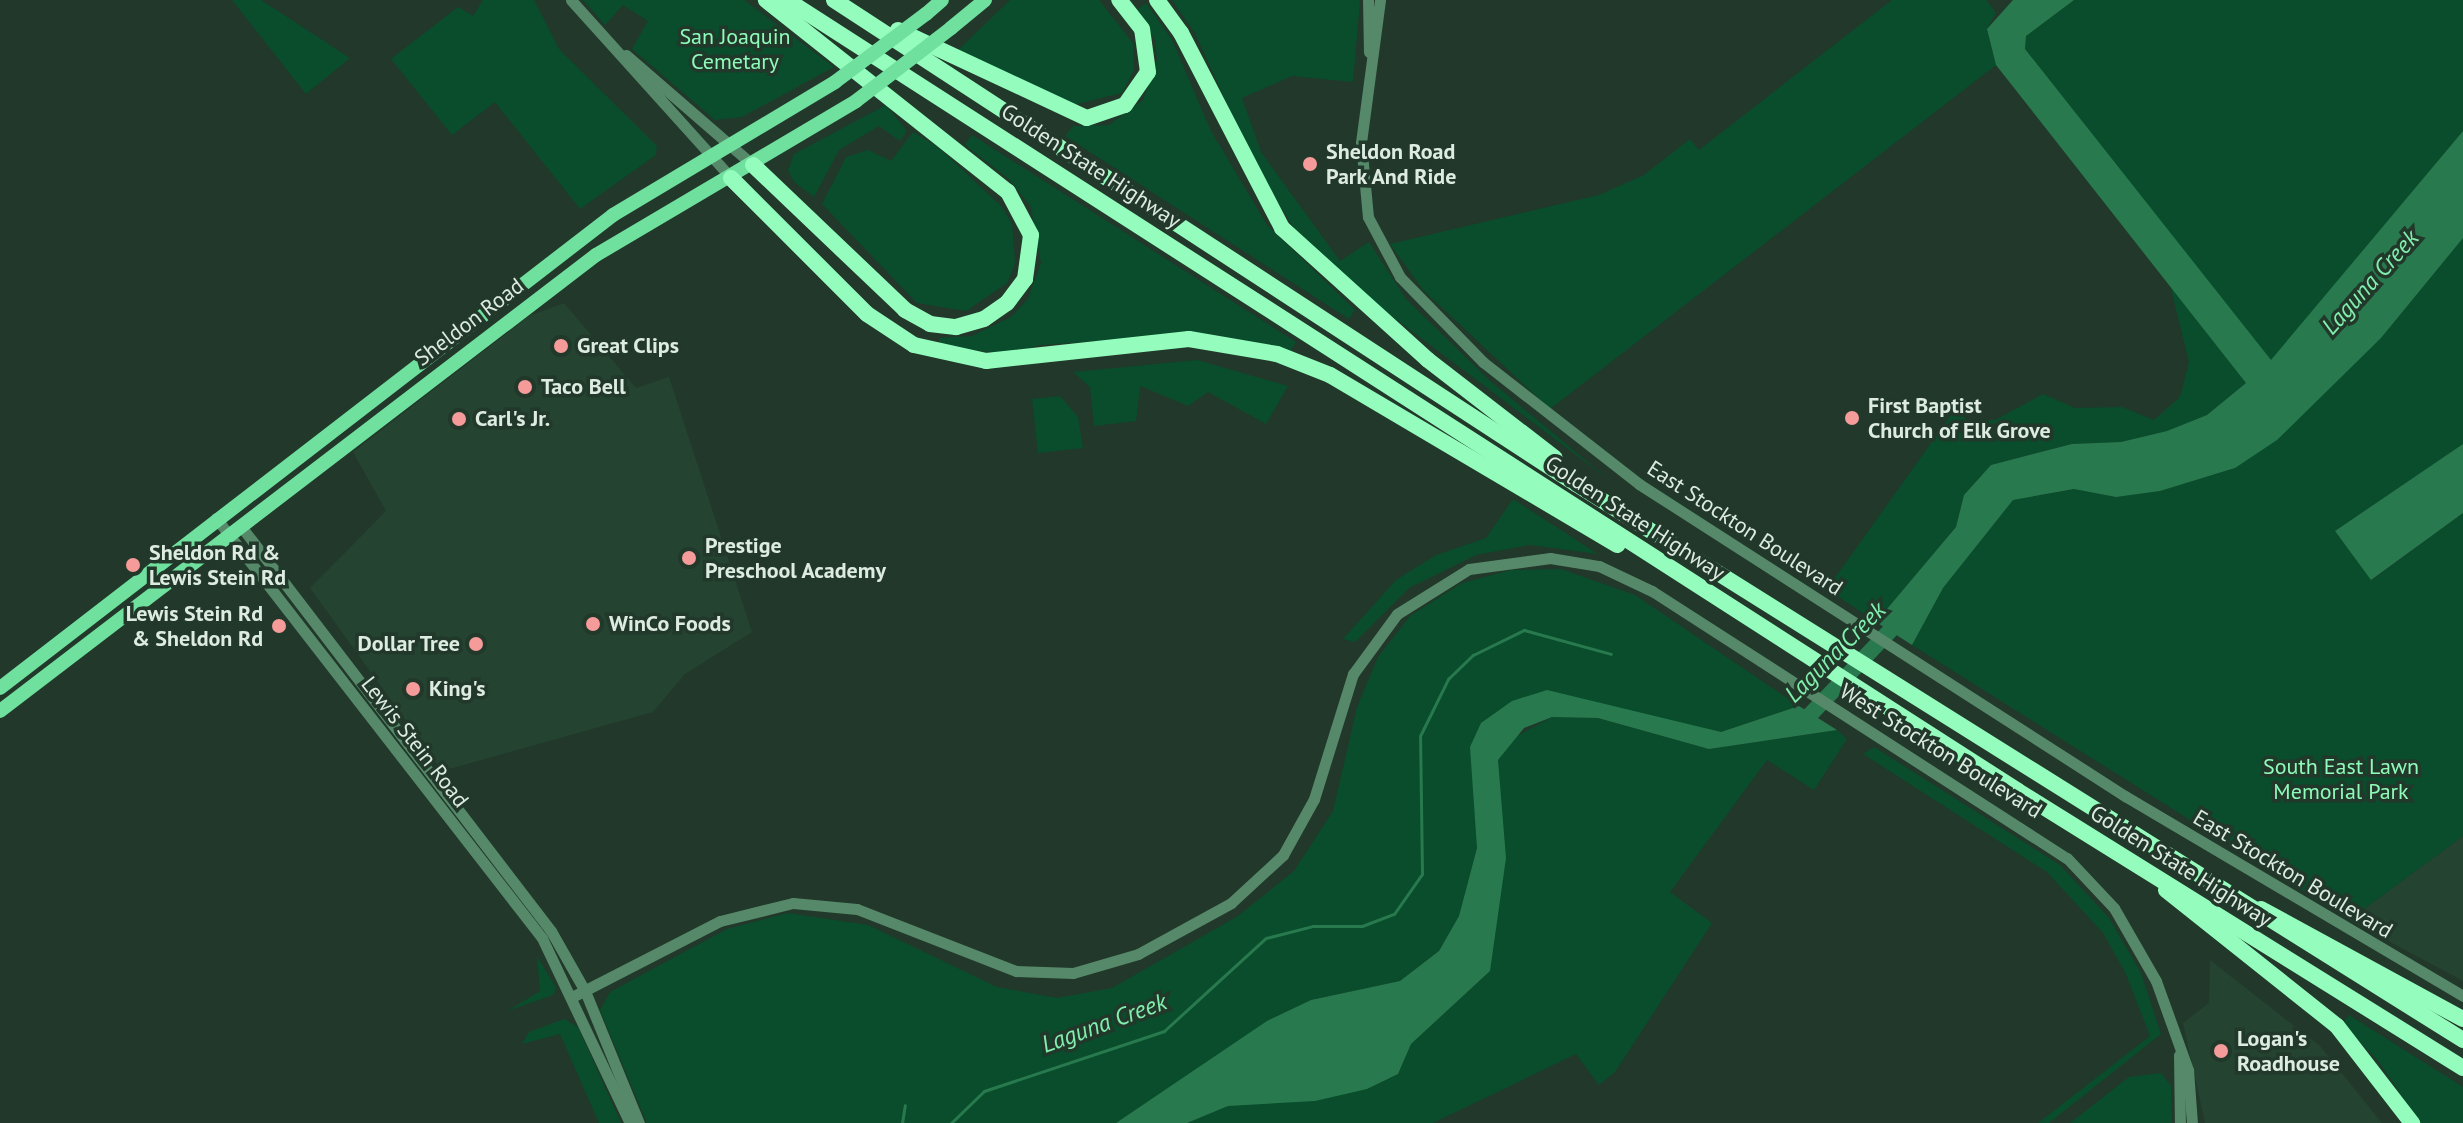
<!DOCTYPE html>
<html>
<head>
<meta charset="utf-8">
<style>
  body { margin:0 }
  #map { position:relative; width:2463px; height:1123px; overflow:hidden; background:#21382a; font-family:"PT Sans",sans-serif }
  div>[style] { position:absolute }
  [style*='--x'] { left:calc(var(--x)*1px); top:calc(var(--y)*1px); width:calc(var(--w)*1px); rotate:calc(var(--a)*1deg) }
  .built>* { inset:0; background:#244330 }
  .green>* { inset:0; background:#094d2c }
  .water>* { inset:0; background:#287a4e }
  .stream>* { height:3px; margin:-1.5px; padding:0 1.5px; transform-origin:1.5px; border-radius:1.5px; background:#287a4e }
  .river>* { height:16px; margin:-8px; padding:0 8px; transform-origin:8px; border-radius:8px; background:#287a4e }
  .minor>* { height:11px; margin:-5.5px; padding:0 5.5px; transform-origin:5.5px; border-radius:5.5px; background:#568969 }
  .major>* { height:14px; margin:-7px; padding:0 7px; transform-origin:7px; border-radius:7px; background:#6fe09e }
  .highway>* { height:16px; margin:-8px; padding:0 8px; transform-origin:8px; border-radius:8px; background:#94fdbd }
  .major-bridge>* { height:14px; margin:-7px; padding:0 7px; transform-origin:7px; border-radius:7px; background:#6fe09e }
  .dots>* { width:22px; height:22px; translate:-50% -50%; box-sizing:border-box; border:4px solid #21382a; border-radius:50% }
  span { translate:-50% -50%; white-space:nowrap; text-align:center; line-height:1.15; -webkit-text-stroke:7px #21382a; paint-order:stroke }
  .park-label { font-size:22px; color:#8ffbba }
  .poi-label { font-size:22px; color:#ddebe1; font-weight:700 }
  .left { translate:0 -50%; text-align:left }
  .right { translate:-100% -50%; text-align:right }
  .street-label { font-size:22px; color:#ddebe1 }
  .water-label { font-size:24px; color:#83efae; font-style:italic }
</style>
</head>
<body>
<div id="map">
  <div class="built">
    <i style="clip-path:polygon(564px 303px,636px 388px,669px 377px,752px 632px,685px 674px,653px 712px,442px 771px,310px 588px,386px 511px,353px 452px,529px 316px)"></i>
    <i style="clip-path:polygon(2463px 836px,2463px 981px,2349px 920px)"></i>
    <i style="clip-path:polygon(2210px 960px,2320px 1046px,2382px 1123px,2205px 1123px,2183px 1023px,2209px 1003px)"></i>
  </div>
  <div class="green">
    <i style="clip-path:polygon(232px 0,261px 0,350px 58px,306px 94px)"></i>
    <i style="clip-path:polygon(483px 0,534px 0,559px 49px,657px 146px,656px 155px,580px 209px,495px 102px,452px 135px,391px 59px,458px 7px,473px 16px)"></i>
    <i style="clip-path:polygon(583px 0,744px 0,834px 67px,742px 117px,715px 120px,632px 49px,648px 21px,623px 5px,605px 25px)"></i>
    <i style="clip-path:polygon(1010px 0,1099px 0,1133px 43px,1134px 70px,1122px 93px,1073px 105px,958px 50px)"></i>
    <i style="clip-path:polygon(1172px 0,1360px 0,1353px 82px,1292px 76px,1242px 98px,1261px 152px,1340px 261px,1369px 242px,1406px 299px,1488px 379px,1609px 480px,1352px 286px,1296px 231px,1254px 165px,1195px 33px)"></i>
    <i style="clip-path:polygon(1892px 0,1986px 0,1996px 13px,1987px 29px,1996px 65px,1550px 409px,1423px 290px,1390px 244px,1599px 195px,1644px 175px,1690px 139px,1699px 150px)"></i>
    <i style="clip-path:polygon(2074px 0,2463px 0,2463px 131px,2271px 361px,2025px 49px,2026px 36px)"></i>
    <i style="clip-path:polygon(1146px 3px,1172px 40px,1211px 131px,1267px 225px,1355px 310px,1349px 319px,1065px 136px,1073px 126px,1109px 125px,1143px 100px,1157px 60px,1155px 40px,1137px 10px)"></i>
    <i style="clip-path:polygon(886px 105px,907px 131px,900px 141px,879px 126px,839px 150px,814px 197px,794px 182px,788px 170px,794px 154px)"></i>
    <i style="clip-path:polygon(913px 132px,938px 147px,1002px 207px,1012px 224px,1015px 264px,1007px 283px,966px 311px,917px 303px,822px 204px,846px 157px,868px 150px,891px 161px)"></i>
    <i style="clip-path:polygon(972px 135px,1296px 342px,1289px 353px,1198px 335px,1040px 345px,1012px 354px,939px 347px,939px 338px,972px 336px,1011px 317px,1028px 299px,1041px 263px,1031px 207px,1009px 179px,965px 145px)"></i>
    <i style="clip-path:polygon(2463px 238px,2463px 444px,2335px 531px,2372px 580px,2463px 513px,2463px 836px,2349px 920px,1912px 645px,1943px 588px,2013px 500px,2075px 489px,2116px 497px,2160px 491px,2235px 468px,2381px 338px)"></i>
    <i style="clip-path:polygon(2170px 285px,2246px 383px,2207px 415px,2167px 431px,2121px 442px,2072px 444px,1991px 465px,1964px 495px,1956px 527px,1876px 622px,1827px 589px,1954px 411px,1968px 420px,1995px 420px,2043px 394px,2075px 408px,2122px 407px,2154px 420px,2180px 397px,2189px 362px)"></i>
    <i style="clip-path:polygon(1197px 360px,1288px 386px,1266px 424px,1208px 392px,1188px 406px,1140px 386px,1136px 421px,1094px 426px,1090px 387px,1073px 372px)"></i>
    <i style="clip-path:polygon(1060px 396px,1078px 417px,1083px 448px,1038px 453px,1032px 399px)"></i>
    <i style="clip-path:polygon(1513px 499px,1598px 554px,1530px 545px,1476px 555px,1409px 588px,1355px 642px,1343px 639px,1396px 580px,1436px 555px,1486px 538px)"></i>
    <i style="clip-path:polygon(1561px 569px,1635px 595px,1799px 706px,1721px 732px,1512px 701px,1476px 800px,1477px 848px,1459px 916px,1439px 951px,1400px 981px,1311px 1000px,1116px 1123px,647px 1123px,600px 1010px,610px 992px,727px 929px,788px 913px,868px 925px,997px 987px,1057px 998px,1112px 988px,1238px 916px,1294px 871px,1333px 811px,1357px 707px,1378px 657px,1410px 616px,1462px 583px,1511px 570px)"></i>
    <i style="clip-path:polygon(1552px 717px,1598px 718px,1709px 749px,1837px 730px,1847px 739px,1814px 790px,1767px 760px,1670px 892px,1712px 923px,1615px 1072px,1599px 1085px,1576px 1054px,1433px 1123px,1187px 1123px,1228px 1106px,1367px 1089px,1398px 1074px,1411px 1044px,1490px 971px,1498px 760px,1508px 741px)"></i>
    <i style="clip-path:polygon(1874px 747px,2060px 865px,2109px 918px,2141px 973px,2161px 1034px,2049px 1123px,2038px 1123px,2150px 1036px,2125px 972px,2103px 933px,2047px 872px,1863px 754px)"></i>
    <i style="clip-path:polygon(537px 956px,556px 988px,553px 995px,507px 1011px,540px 991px)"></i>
    <i style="clip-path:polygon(2349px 1015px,2463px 1087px,2463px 1123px,2420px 1123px,2379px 1062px,2343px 1024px)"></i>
    <i style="clip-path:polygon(564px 1019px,578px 1027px,621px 1123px,599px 1123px,560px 1034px,522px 1044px,529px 1032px)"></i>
    <i style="clip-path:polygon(2161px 1073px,2171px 1086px,2172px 1123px,2070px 1123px,2129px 1077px)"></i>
  </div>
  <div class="water">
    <i style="clip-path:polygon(2013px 0,2074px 0,2026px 36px,2025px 49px,2271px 360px,2463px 131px,2463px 238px,2381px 338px,2277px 440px,2235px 468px,2160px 491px,2116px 497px,2074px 489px,2013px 500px,1943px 588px,1912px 645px,1876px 622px,1956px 527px,1964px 495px,1991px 465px,2072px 444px,2121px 442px,2167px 431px,2207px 415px,2246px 383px,1996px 65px,1987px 29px)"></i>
    <i style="clip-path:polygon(2463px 444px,2463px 513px,2371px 580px,2335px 531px)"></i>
    <i style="clip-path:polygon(1547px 690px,1721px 732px,1799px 706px,1837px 730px,1709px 749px,1598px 718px,1552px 717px,1524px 728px,1498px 760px,1506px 858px,1490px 971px,1411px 1044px,1398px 1074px,1367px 1089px,1315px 1101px,1228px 1106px,1187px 1123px,1116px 1123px,1267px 1021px,1311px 1000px,1400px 981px,1439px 951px,1459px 916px,1477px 848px,1470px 747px,1481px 723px,1512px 701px)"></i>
  </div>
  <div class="stream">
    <i style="--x:902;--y:1123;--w:18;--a:-81"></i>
    <i style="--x:951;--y:1123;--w:46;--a:-44.1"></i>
    <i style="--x:984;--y:1091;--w:190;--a:-18.4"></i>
    <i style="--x:1164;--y:1031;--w:138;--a:-42.4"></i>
    <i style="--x:1266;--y:938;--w:49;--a:-14.3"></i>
    <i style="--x:1313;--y:926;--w:49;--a:0"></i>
    <i style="--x:1362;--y:926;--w:34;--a:-21"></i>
    <i style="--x:1394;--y:914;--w:49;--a:-55"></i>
    <i style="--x:1422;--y:874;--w:138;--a:-90.8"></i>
    <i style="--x:1420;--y:736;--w:64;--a:-63.8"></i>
    <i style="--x:1448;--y:679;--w:35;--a:-44"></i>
    <i style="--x:1473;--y:655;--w:57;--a:-26.1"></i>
    <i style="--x:1524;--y:630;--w:90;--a:15.4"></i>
  </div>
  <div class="river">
    <i style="--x:1793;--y:725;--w:17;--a:-28"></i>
    <i style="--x:1808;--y:717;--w:139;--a:-46.5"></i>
  </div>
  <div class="minor">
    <i style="--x:571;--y:0;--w:239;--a:48"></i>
    <i style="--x:1368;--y:0;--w:52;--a:88.9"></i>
    <i style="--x:1380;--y:0;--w:144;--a:97.6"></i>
    <i style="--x:1361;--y:143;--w:74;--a:84.6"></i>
    <i style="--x:1368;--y:217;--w:68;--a:61.9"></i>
    <i style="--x:1400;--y:277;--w:119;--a:45.7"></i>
    <i style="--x:1483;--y:362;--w:198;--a:38"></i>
    <i style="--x:1639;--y:484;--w:578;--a:32.7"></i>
    <i style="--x:2125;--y:796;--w:393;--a:30.6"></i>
    <i style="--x:626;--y:55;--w:168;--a:40.9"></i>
    <i style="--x:216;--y:518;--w:532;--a:52.18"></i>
    <i style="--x:542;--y:938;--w:205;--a:64.6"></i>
    <i style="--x:240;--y:525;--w:511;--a:52.55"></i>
    <i style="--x:551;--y:931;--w:69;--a:60.5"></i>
    <i style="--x:585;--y:991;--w:143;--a:67.8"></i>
    <i style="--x:572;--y:997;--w:166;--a:-27.2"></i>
    <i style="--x:720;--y:921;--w:75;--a:-13.9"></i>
    <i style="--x:793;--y:903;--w:64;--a:5.4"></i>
    <i style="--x:857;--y:909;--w:171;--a:21.3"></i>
    <i style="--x:1016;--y:971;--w:57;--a:2"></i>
    <i style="--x:1073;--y:973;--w:68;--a:-16.3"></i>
    <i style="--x:1138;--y:954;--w:106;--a:-28.7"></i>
    <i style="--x:1231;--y:903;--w:71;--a:-42.7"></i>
    <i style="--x:1283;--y:855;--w:64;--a:-61"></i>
    <i style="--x:1314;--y:799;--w:131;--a:-72.7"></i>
    <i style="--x:1353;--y:674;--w:74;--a:-53.7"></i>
    <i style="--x:1397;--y:614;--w:85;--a:-32"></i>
    <i style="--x:1469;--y:569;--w:82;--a:-7.7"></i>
    <i style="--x:1550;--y:558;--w:50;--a:9.3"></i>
    <i style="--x:1599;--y:566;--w:59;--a:25.3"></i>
    <i style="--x:1652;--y:591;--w:493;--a:32.8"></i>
    <i style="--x:2067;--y:858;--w:69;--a:46.8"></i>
    <i style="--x:2114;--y:908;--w:84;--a:60.1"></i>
    <i style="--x:2156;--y:981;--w:95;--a:70.2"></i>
    <i style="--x:2188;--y:1070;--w:53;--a:85.7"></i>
    <i style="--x:2179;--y:1055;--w:68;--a:89.2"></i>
  </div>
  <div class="major">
    <i style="--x:926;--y:14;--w:21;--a:-41"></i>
    <i style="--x:951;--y:28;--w:44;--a:-39.5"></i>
    <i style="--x:0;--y:688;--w:774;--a:-37.65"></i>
    <i style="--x:613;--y:215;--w:259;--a:-30.9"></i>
    <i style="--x:0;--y:711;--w:750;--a:-37.42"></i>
    <i style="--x:596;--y:255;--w:302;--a:-30.6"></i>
  </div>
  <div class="highway">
    <i style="--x:787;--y:0;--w:1463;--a:32.72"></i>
    <i style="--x:2018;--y:791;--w:524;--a:31.9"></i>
    <i style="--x:834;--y:0;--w:886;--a:33.12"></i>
    <i style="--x:1576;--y:484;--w:1047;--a:32.08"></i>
    <i style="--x:1157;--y:0;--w:41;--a:54"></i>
    <i style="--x:1181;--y:33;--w:220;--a:62.6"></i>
    <i style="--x:1282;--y:228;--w:197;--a:42.1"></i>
    <i style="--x:1428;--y:360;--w:160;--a:37.7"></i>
    <i style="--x:898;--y:30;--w:208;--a:25"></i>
    <i style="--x:1087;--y:118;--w:40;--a:-18.9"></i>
    <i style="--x:1125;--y:105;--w:40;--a:-55.1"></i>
    <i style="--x:1148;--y:72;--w:43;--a:-97.9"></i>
    <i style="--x:1142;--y:29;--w:37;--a:-128"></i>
    <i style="--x:753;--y:165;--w:210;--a:43.6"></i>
    <i style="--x:905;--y:310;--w:29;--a:29"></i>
    <i style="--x:930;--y:324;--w:26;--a:7"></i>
    <i style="--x:956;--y:327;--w:29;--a:-16"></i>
    <i style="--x:984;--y:319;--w:28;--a:-35"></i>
    <i style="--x:1007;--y:303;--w:30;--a:-53"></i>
    <i style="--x:1025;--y:279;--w:44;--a:-82.2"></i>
    <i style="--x:1031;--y:235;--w:49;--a:-118.1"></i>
    <i style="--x:1008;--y:192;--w:309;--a:-141.6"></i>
    <i style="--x:731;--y:178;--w:192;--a:45"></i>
    <i style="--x:867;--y:314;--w:56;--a:33.4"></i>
    <i style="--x:914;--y:345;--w:74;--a:12.5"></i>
    <i style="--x:986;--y:361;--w:204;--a:-6.2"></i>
    <i style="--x:1189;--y:339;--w:89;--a:9.7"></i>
    <i style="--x:1277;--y:354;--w:57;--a:21.6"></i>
    <i style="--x:1330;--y:375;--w:334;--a:30.6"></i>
    <i style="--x:2166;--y:890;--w:218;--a:38.5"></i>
    <i style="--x:2337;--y:1026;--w:123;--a:52.3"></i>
    <i style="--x:2261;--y:909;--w:230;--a:28.6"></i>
  </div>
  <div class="major-bridge">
    <i style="--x:835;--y:82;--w:114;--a:-36.8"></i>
    <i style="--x:856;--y:101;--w:120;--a:-37.5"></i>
  </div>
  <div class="dots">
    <i style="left:1310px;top:164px;background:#f59b9a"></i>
    <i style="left:561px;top:346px;background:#f59b9a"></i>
    <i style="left:525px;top:387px;background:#f59b9a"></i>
    <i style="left:1852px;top:418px;background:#f59b9a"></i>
    <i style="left:459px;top:419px;background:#f59b9a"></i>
    <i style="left:689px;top:558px;background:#f59b9a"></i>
    <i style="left:133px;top:565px;background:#f59b9a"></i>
    <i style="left:593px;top:624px;background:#f59b9a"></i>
    <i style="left:279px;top:626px;background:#f59b9a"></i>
    <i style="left:476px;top:644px;background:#f59b9a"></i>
    <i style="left:413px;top:689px;background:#f59b9a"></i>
    <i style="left:2221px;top:1051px;background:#f59b9a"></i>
  </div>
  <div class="park-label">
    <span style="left:735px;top:49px">San Joaquin<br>Cemetary</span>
    <span style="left:2341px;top:779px">South East Lawn<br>Memorial Park</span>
  </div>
  <div class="poi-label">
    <span class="left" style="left:1326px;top:164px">Sheldon Road<br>Park And Ride</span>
    <span class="left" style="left:577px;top:346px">Great Clips</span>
    <span class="left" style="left:541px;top:387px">Taco Bell</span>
    <span class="left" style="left:1868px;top:418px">First Baptist<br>Church of Elk Grove</span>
    <span class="left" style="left:475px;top:419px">Carl's Jr.</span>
    <span class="left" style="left:705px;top:558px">Prestige<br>Preschool Academy</span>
    <span class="left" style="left:149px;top:565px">Sheldon Rd &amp;<br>Lewis Stein Rd</span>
    <span class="right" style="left:263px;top:626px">Lewis Stein Rd<br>&amp; Sheldon Rd</span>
    <span class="left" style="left:609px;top:624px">WinCo Foods</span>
    <span class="right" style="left:460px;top:644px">Dollar Tree</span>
    <span class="left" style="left:429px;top:689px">King's</span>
    <span class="left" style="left:2237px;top:1051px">Logan's<br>Roadhouse</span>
  </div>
  <div class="street-label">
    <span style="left:1091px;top:166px;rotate:33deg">Golden State Highway</span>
    <span style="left:469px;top:322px;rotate:-37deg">Sheldon Road</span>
    <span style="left:1635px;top:518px;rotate:33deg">Golden State Highway</span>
    <span style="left:1745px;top:528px;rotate:33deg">East Stockton Boulevard</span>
    <span style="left:415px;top:742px;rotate:52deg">Lewis Stein Road</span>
    <span style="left:1941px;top:751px;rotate:32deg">West Stockton Boulevard</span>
    <span style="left:2181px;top:866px;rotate:32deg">Golden State Highway</span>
    <span style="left:2293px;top:874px;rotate:31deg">East Stockton Boulevard</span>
  </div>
  <div class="water-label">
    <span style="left:2370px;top:282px;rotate:-48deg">Laguna Creek</span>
    <span style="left:1835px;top:652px;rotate:-45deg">Laguna Creek</span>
    <span style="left:1104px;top:1023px;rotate:-20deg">Laguna Creek</span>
  </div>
</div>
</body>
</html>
